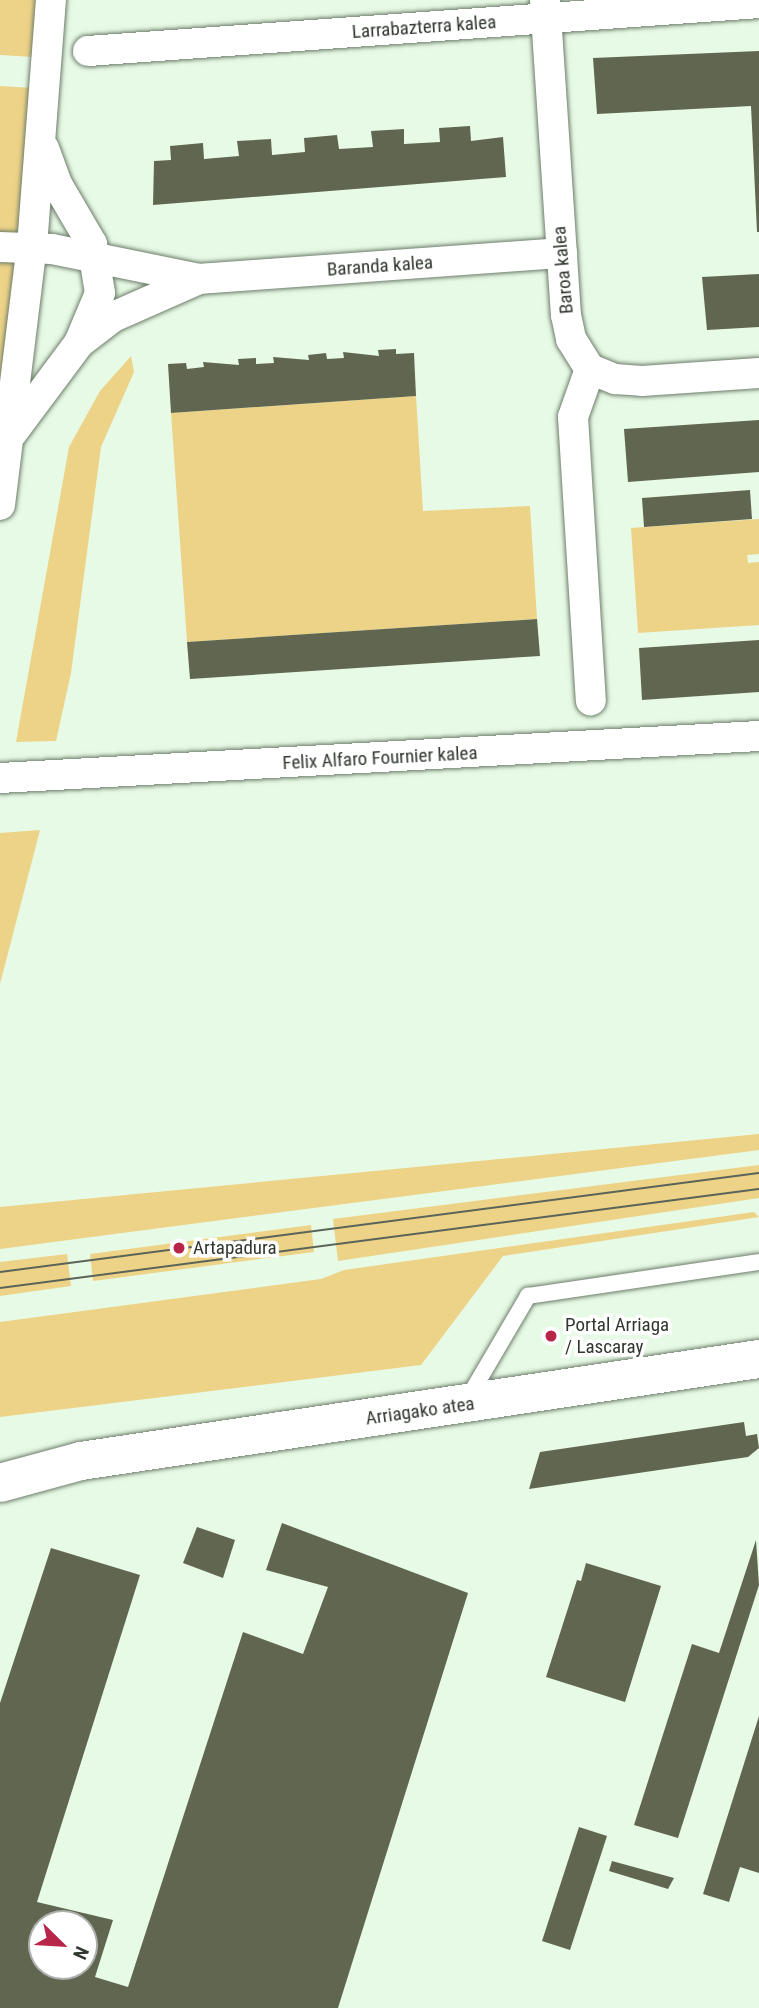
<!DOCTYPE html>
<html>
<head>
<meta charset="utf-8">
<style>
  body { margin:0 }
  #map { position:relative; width:759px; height:2008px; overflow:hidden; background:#e7fae5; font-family:"Roboto Condensed",sans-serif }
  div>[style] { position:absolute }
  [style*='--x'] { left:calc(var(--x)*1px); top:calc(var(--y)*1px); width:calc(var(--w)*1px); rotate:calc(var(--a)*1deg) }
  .green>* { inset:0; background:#edd387 }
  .building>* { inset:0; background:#616650 }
  .roads { filter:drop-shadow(0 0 2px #6d7d6b) drop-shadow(0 0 2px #6d7d6b) }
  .lane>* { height:16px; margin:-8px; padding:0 8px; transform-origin:8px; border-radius:8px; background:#fff }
  .street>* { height:30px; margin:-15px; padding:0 15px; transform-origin:15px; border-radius:15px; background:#fff }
  .secondary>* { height:38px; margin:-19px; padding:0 19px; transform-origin:19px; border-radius:19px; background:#fff }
  .tram>* { height:2px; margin:-1px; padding:0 1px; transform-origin:1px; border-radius:1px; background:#5a6459 }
  .dots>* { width:19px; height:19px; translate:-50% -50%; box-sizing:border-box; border:4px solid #fff; border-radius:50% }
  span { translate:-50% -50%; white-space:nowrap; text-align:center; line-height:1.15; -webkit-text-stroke:7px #fff; paint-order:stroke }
  .street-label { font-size:19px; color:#30372f }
  .poi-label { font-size:19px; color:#30372f }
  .left { translate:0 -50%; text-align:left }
  .north { position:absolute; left:28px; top:1910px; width:70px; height:70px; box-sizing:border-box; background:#fff; border:2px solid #acafac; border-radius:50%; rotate:114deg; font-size:19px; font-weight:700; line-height:28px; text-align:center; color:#30372f }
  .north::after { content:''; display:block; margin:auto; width:24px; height:32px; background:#b72648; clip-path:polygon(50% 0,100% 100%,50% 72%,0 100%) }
</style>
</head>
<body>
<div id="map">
  <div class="green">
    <i style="clip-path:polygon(0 0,37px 0,33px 57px,0 55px)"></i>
    <i style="clip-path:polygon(0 86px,33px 88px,21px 232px,0 234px)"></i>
    <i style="clip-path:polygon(18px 257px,0 417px,0 259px)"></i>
    <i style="clip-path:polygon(131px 356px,134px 372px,101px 447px,71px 673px,56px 741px,16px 742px,69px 447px,100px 391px)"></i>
    <i style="clip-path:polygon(416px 396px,423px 511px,530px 506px,537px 619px,187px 642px,171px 413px)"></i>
    <i style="clip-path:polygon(759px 519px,759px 554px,747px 555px,748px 563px,759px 562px,759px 625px,638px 633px,631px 528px)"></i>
    <i style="clip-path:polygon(40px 830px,0 984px,0 833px)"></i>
    <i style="clip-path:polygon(759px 1134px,759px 1150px,0 1249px,0 1207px)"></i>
    <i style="clip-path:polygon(759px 1165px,759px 1198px,338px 1261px,333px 1219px)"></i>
    <i style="clip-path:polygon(754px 1212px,759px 1217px,503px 1256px,421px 1365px,0 1417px,0 1322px,321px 1279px,344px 1270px)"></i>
    <i style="clip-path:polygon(311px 1225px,314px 1252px,93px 1281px,90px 1254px)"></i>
    <i style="clip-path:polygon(67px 1254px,71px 1286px,0 1296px,0 1262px)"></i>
  </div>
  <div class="building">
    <i style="clip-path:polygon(759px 51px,759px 232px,757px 232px,751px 106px,597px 114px,593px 58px)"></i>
    <i style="clip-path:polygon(470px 126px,471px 141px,503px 137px,506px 177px,153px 205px,154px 161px,171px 160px,170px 146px,203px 143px,204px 159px,239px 156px,237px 141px,271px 139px,272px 155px,305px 152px,304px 138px,337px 135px,339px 149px,373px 147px,371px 131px,404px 129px,404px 144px,440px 142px,439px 128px)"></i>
    <i style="clip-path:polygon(759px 274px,759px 327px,707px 330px,702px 277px)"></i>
    <i style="clip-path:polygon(396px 349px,396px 354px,414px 353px,416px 396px,171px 413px,168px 364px,186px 363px,187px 369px,204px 367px,203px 362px,239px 365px,238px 359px,256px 358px,256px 364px,274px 363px,273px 357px,309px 360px,308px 355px,326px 353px,327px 359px,344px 358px,343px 352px,379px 356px,378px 350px)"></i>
    <i style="clip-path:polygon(759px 420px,759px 472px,628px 482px,624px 429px)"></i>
    <i style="clip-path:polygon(750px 490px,752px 519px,644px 527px,642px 498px)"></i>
    <i style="clip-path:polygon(537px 619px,540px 656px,190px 679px,187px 642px)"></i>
    <i style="clip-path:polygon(759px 640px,759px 692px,642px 700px,639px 648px)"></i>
    <i style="clip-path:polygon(744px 1422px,746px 1436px,757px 1434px,759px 1448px,748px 1457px,529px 1489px,540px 1452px)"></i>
    <i style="clip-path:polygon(evenodd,282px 1523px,468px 1593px,338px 2008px,0 2008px,0 1703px,51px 1548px,140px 1575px,37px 1902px,113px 1920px,95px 1977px,128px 1987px,243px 1632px,303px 1654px,328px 1587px,266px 1570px,282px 1523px,42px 1924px,84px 1924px,84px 1966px,42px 1966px,42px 1924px)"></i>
    <i style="clip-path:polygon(197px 1527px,235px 1540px,223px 1578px,183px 1563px)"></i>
    <i style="clip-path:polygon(756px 1540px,759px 1585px,678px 1838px,634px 1825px,692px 1644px,719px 1653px)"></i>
    <i style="clip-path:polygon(586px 1563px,661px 1586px,625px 1702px,546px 1677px,577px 1580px,581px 1581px)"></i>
    <i style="clip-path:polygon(759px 1716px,759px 1873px,740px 1867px,729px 1902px,703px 1894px)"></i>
    <i style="clip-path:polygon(579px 1827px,607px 1836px,570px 1950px,542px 1941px)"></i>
    <i style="clip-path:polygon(612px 1861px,674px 1878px,668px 1889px,609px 1871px)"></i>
  </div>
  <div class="roads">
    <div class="lane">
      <i style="--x:467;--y:1400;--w:121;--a:-59.6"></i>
      <i style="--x:528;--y:1296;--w:233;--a:-8.4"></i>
    </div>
    <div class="street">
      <i style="--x:545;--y:0;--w:316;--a:86.2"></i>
      <i style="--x:566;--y:315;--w:25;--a:78"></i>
      <i style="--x:571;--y:339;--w:36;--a:58"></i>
      <i style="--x:88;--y:51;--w:673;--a:-4.09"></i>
      <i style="--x:0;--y:247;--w:52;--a:2.2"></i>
      <i style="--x:52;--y:249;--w:150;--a:11.5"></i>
      <i style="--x:79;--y:343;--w:43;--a:-37.4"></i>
      <i style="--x:113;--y:317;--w:94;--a:-23.8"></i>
      <i style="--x:199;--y:279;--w:364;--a:-4.1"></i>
      <i style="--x:590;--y:369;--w:51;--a:109.5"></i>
      <i style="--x:573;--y:417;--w:284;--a:86.4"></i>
      <i style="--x:590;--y:369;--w:27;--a:22"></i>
      <i style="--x:615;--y:379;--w:27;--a:4"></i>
      <i style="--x:642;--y:381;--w:117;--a:-3.9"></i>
      <i style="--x:12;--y:433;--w:112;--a:-53.3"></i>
      <i style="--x:79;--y:343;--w:54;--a:-67.2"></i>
      <i style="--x:100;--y:293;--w:50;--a:-99.3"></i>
      <i style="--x:92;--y:244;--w:69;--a:-120.3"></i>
      <i style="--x:57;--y:184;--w:38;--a:-110"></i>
      <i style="--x:0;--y:505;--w:261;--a:-83"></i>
      <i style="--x:32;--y:246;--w:247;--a:-85.6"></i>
      <i style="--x:0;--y:778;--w:760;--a:-3.17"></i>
    </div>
    <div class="secondary">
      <i style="--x:0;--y:1483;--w:84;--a:-15.2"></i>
      <i style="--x:81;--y:1461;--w:686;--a:-8.56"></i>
    </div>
  </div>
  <div class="tram">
    <i style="--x:0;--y:1272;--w:765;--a:-7.43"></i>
    <i style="--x:0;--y:1288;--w:765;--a:-7.43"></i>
  </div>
  <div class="dots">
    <i style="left:179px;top:1248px;background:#b72648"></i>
    <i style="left:551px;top:1336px;background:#b72648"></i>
  </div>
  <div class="street-label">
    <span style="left:424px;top:27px;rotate:-4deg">Larrabazterra kalea</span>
    <span style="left:380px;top:266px;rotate:-4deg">Baranda kalea</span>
    <span style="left:563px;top:270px;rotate:-95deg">Baroa kalea</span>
    <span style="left:380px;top:758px;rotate:-3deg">Felix Alfaro Fournier kalea</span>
    <span style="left:420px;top:1411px;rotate:-8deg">Arriagako atea</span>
  </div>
  <div class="poi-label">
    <span class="left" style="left:193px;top:1248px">Artapadura</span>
    <span class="left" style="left:565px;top:1336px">Portal Arriaga<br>/ Lascaray</span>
  </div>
  <div class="north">N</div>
</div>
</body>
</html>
